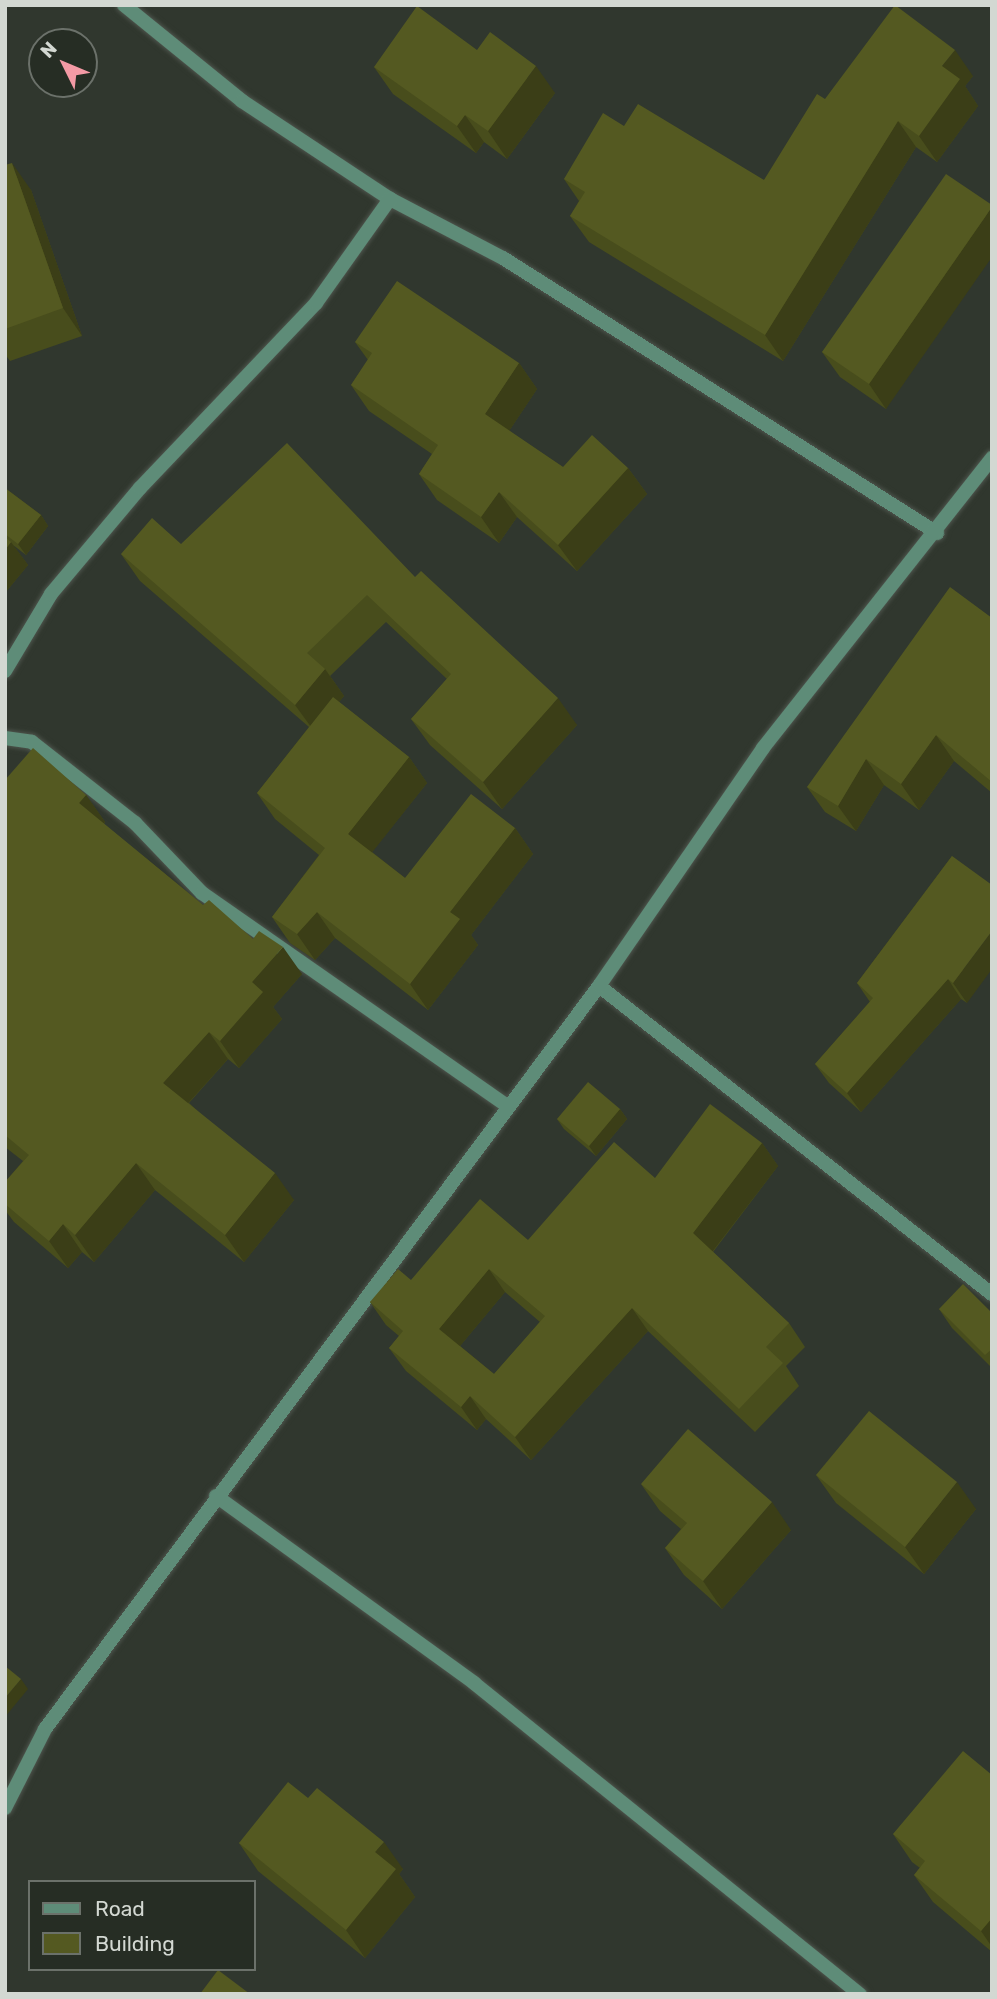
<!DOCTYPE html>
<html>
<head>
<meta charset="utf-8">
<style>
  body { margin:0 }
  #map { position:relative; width:997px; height:1999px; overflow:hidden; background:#30372e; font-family:Rubik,sans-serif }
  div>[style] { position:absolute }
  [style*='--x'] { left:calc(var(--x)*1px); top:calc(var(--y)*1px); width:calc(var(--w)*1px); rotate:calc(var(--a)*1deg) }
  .roads { filter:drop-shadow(0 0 2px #4d544c) drop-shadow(0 0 2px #4d544c) }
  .minor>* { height:14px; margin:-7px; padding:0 7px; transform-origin:7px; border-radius:7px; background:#5e8c78 }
  .wall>* { inset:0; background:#484d1c }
  .shaded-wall>* { inset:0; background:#3b3e17 }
  .building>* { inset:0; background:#545921 }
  span { translate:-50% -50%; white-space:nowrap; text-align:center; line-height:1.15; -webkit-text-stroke:7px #262d24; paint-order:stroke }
  .frame { position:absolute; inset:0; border:7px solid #d3d8d2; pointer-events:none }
  .legend { position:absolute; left:28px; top:1880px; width:228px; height:91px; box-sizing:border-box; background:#262d24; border:2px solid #6b716a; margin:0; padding:9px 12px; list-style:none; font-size:21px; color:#d3d8d2 }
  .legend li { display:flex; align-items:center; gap:14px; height:35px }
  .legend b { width:35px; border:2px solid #6b716a }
  .north { position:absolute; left:28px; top:28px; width:70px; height:70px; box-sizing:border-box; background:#262d24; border:2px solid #6b716a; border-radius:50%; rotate:313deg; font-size:19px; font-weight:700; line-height:28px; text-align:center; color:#d3d8d2 }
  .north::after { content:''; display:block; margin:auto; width:24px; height:32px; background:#f49aa5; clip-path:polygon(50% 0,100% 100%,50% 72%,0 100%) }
</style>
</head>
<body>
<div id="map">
  <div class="roads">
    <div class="minor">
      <i style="--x:124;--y:5;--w:152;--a:39.1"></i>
      <i style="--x:242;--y:101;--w:178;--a:33.5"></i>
      <i style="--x:390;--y:199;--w:127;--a:27.6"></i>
      <i style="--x:503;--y:258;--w:514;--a:32.36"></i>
      <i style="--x:5;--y:671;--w:90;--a:-59.1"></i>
      <i style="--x:51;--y:594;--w:138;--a:-50"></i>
      <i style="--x:140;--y:488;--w:255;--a:-46.4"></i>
      <i style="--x:316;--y:303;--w:128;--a:-54.6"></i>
      <i style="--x:5;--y:738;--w:27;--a:8"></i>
      <i style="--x:32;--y:742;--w:131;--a:38.2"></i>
      <i style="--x:135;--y:823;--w:97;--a:46.3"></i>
      <i style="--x:202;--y:893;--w:369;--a:34.9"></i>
      <i style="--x:599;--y:986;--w:499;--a:38.1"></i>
      <i style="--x:216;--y:1496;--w:319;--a:35.9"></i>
      <i style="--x:474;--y:1683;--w:496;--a:38.9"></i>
      <i style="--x:5;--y:1808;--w:89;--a:-63.1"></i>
      <i style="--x:45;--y:1729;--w:927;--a:-53.29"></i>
      <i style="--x:599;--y:986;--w:289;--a:-55.4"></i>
      <i style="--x:763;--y:748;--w:370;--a:-51.7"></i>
    </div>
  </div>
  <div class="wall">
    <i style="clip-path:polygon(477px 50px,555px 93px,507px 159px,484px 142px,476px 153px,393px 94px,374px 67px)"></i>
    <i style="clip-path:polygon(973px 76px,965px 86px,978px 106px,937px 162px,916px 147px,783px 361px,589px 242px,570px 216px,579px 201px,564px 179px,624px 126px,764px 180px,825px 99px)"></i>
    <i style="clip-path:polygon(5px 165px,31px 190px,82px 336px,10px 361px,5px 354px)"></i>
    <i style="clip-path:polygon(992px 205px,886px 409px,840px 377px,822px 352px)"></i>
    <i style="clip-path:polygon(355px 342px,519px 363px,537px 389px,509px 431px,563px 467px,628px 468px,647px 494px,577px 571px,517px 517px,499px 543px,437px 500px,419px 474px,432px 454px,369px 411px,351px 385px,368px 360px)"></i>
    <i style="clip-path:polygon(5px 488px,41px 515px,48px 526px,26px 555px,13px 545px,28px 565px,5px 593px)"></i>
    <i style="clip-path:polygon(121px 554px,415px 577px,577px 725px,502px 809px,430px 745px,411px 719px,447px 679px,386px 622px,330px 676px,344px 696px,339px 702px,409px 757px,427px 783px,372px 852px,405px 878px,515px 828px,533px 854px,471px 935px,478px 945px,428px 1010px,335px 938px,315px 960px,290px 943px,272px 917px,319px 855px,275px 819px,257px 793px,309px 727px,140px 581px)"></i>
    <i style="clip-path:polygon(992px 618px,992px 793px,954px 761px,919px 810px,884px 785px,856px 831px,825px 812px,807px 787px)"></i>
    <i style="clip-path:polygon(5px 780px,86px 795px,105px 822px,104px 824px,203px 905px,253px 939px,302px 974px,273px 1007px,282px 1019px,239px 1068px,228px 1059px,189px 1103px,294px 1200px,244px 1262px,155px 1190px,94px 1262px,82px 1252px,68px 1268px,14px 1222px,5px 1210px,5px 1182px,23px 1161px,5px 1147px)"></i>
    <i style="clip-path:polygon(952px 856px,967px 1003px,961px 999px,861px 1112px,829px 1083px,815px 1064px,870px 1002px,857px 983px)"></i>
    <i style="clip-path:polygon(620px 1109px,627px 1119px,596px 1156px,564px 1129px,557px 1119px)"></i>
    <i style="clip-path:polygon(evenodd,762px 1143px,778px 1166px,713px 1252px,789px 1323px,805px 1347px,786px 1366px,799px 1386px,755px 1432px,648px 1331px,531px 1460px,486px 1419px,477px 1430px,406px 1371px,389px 1348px,399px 1336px,386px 1325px,370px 1302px,411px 1280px,528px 1240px,655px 1178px,762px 1143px,505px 1292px,540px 1322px,494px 1374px,460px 1346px,505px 1292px)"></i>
    <i style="clip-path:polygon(939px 1309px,992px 1313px,992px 1368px,952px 1328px)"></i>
    <i style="clip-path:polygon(816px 1475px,976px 1509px,924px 1574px,836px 1503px)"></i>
    <i style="clip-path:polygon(641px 1484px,791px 1530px,722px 1609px,684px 1575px,665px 1548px,681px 1529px,660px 1511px)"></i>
    <i style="clip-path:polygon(992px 1775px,992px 1952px,933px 1902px,914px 1875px,920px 1868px,912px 1862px,893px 1834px)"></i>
    <i style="clip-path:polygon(308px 1798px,403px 1869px,399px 1874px,415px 1897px,365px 1958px,258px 1871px,239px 1843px)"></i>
  </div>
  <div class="shaded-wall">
    <i style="clip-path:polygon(955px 50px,973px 76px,965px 86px,978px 106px,937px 162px,919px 136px,942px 66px)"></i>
    <i style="clip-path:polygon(536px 66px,555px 93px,507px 159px,488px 131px)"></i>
    <i style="clip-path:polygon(465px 115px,484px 142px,476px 153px,457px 126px)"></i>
    <i style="clip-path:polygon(898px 121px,916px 147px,783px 361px,765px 335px)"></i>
    <i style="clip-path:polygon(12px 163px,31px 190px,82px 336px,63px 308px)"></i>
    <i style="clip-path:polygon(992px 207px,992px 257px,886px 409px,869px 384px)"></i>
    <i style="clip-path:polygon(519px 363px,537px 389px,503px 440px,485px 414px)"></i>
    <i style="clip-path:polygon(628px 468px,647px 494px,577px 571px,558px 545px)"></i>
    <i style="clip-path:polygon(499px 492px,517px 517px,499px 543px,481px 517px)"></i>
    <i style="clip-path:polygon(41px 515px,48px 526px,26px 555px,18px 544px)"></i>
    <i style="clip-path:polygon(11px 542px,28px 565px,5px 593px,5px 550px)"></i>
    <i style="clip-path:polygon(325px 669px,344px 696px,314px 731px,295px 705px)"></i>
    <i style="clip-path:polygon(558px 698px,577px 725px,502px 809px,483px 782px)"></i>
    <i style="clip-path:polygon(936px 735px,954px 761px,919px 810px,901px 784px)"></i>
    <i style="clip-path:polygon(409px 757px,427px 783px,366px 860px,348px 834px)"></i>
    <i style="clip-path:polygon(866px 759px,884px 785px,856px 831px,838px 806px)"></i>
    <i style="clip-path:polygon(86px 795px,105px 822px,98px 830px,79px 803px)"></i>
    <i style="clip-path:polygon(515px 828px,533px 854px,471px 935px,478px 945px,428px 1010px,410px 984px,450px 912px)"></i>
    <i style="clip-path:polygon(317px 912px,335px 938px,315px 960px,297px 934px)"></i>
    <i style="clip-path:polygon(992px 931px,992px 969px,967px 1003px,953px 983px)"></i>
    <i style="clip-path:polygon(283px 947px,302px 974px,273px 1007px,282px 1019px,239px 1068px,220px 1041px,252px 982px)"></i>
    <i style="clip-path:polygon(948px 979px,961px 999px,861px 1112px,847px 1093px)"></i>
    <i style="clip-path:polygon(209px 1032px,228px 1059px,182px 1110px,163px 1083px)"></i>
    <i style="clip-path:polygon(620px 1109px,627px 1119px,596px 1156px,589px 1146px)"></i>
    <i style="clip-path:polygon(762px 1143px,778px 1166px,709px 1256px,693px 1233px)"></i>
    <i style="clip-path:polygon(136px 1163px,155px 1190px,94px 1262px,75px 1235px)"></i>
    <i style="clip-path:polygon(275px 1173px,294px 1200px,244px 1262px,225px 1235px)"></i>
    <i style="clip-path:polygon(63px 1224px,82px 1252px,68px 1268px,49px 1241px)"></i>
    <i style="clip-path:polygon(489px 1269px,505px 1292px,455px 1352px,439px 1329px)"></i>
    <i style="clip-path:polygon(632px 1308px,648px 1331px,531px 1460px,515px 1437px)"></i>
    <i style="clip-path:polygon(470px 1396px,486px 1419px,477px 1430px,461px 1407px)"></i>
    <i style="clip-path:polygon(957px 1482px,976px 1509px,924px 1574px,905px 1547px)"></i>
    <i style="clip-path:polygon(772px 1502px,791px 1530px,722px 1609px,703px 1581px)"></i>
    <i style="clip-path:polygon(21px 1679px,28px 1689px,5px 1717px,5px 1698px)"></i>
    <i style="clip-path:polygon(384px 1842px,403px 1869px,399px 1874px,415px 1897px,365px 1958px,346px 1930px,375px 1852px)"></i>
    <i style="clip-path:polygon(992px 1918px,992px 1947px,981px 1931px)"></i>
  </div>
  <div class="building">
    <i style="clip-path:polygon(895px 5px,955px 50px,942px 66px,960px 79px,919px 136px,898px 121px,765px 335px,570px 216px,585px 192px,564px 179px,603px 113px,624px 126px,638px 104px,764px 180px,817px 94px,825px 99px)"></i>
    <i style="clip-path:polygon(417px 6px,477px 50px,490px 32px,536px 66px,488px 131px,465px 115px,457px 126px,374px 67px)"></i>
    <i style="clip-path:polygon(12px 163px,63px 308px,5px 329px,5px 165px)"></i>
    <i style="clip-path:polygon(946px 174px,992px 205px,992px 207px,869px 384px,822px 352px)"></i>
    <i style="clip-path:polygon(397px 281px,519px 363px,485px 414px,563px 467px,592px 435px,628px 468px,558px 545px,499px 492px,481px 517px,419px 474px,438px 445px,351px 385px,372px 353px,355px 342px)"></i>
    <i style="clip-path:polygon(287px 443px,415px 577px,421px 571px,558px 698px,483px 782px,411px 719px,451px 674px,367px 595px,307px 653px,325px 669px,295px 705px,121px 554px,152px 518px,181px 544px)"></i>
    <i style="clip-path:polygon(5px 488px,41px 515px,18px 544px,5px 534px)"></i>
    <i style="clip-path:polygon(5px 537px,11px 542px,5px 550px)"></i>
    <i style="clip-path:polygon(950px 587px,992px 618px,992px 782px,936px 735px,901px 784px,866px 759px,838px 806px,807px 787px)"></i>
    <i style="clip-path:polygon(333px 697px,409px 757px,348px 834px,405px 878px,471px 794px,515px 828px,450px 912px,460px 919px,410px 984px,317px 912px,297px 934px,272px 917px,325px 848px,257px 793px)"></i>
    <i style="clip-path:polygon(33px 748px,86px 795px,79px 803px,203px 905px,209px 900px,253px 939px,259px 931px,283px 947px,252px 982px,263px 992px,220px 1041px,209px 1032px,163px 1083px,275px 1173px,225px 1235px,136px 1163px,75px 1235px,63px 1224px,49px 1241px,5px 1204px,5px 1182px,29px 1155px,5px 1135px,5px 780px)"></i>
    <i style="clip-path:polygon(952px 856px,992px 885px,992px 931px,953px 983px,948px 979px,847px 1093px,815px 1064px,873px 998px,857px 983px)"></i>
    <i style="clip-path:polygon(588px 1082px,620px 1109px,589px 1146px,557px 1119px)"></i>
    <i style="clip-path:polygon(evenodd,710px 1104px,762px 1143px,693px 1233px,789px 1323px,766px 1347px,783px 1363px,739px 1409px,632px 1308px,515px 1437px,470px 1396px,461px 1407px,389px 1348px,403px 1331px,370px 1302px,398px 1269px,411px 1280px,480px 1199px,528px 1240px,614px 1142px,655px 1178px,710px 1104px,489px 1269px,545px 1316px,494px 1374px,439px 1329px,489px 1269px)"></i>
    <i style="clip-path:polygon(963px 1284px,992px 1313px,992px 1349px,985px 1355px,939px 1309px)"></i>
    <i style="clip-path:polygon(869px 1411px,957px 1482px,905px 1547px,816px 1475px)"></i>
    <i style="clip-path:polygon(688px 1429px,772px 1502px,703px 1581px,665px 1548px,687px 1523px,641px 1484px)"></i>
    <i style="clip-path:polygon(5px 1666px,21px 1679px,5px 1698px)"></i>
    <i style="clip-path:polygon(963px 1751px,992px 1775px,992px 1918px,981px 1931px,914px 1875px,925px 1861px,893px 1834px)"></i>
    <i style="clip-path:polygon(288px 1782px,308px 1798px,317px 1788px,384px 1842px,375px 1852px,396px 1869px,346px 1930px,239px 1843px)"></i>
    <i style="clip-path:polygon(218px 1970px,250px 1994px,200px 1994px)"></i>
  </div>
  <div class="frame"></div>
  <ul class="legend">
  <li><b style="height:9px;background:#5e8c78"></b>Road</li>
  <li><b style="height:19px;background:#545921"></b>Building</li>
  </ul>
  <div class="north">N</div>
</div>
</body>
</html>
